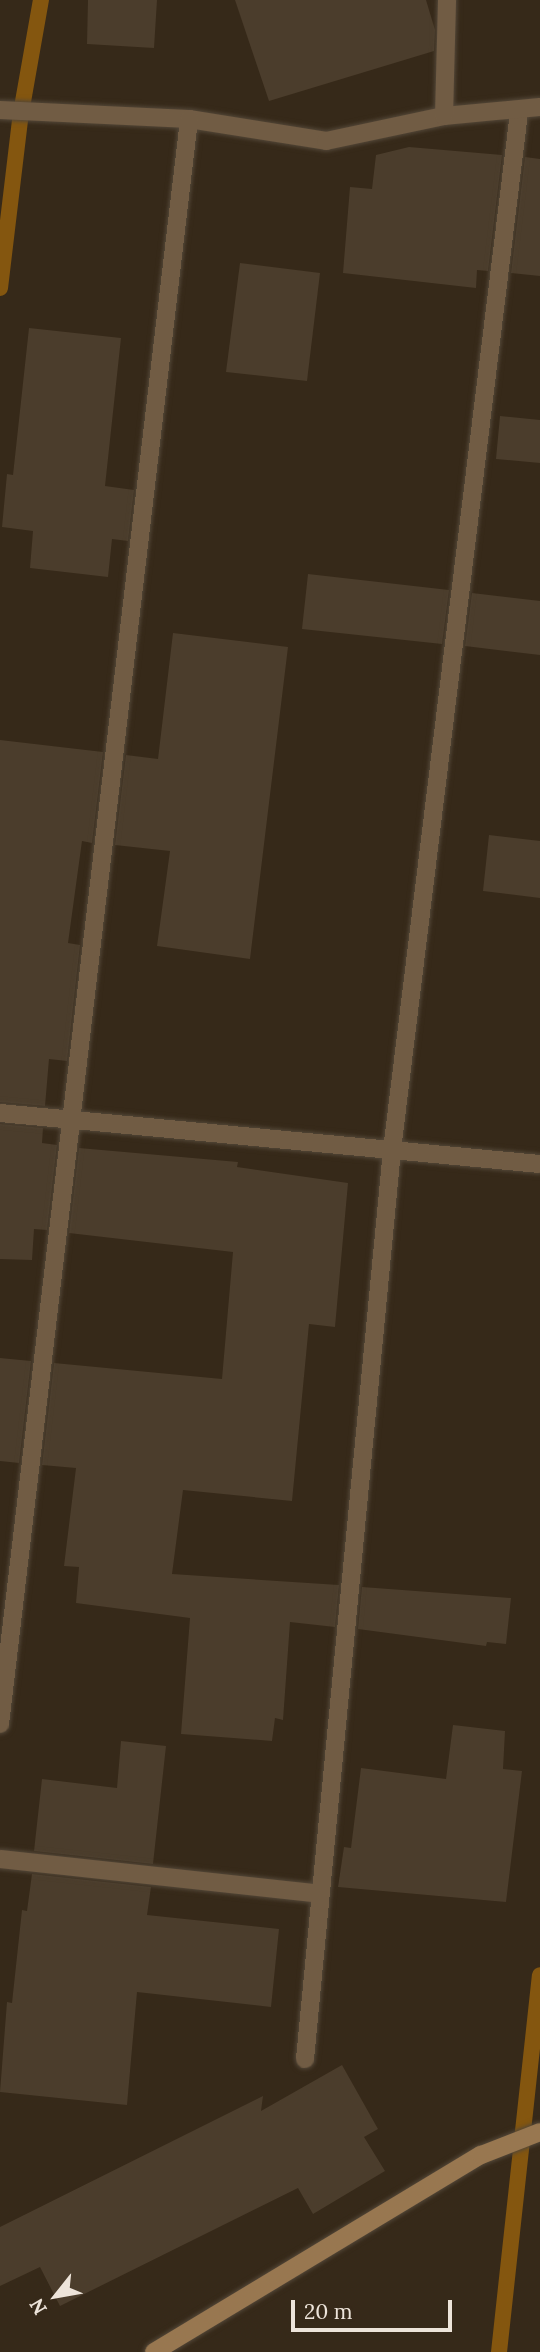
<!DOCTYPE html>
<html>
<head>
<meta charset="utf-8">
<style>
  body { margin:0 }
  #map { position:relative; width:540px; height:2352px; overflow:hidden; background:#362919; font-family:Lora,serif }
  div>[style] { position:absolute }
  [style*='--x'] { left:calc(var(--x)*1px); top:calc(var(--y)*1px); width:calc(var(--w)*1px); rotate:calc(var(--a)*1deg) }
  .stream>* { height:16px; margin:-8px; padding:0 8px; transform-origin:8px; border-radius:8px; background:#84560f }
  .building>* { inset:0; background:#4b3d2c }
  .roads { filter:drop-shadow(0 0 2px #534738) drop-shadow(0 0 2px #534738) }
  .lane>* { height:18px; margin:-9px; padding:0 9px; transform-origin:9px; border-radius:9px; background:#715c44 }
  .street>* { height:18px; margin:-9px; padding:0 9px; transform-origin:9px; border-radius:9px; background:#715c44 }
  .secondary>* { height:18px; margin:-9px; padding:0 9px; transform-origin:9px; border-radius:9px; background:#987750 }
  span { translate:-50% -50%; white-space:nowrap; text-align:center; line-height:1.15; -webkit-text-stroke:7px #362919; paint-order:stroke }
  .north { position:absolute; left:21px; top:2261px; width:70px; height:70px; -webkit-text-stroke:5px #362919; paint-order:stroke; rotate:239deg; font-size:19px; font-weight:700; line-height:28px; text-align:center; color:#ede4da }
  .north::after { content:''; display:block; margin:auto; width:24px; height:32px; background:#ede4da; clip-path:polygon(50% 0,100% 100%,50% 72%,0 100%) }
  .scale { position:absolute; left:291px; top:2300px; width:161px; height:32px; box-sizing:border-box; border:4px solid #ede4da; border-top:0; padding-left:9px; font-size:21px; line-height:24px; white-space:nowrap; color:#ede4da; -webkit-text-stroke:5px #362919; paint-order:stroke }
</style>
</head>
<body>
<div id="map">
  <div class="stream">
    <i style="--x:0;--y:288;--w:176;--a:-83.2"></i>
    <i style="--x:21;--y:113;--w:115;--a:-80"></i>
    <i style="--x:499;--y:2352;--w:379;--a:-83.8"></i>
  </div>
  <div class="building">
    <i style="clip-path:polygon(88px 0,157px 0,154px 48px,87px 44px)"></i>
    <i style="clip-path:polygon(235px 0,426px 0,435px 30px,434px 51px,269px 101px)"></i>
    <i style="clip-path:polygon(409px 147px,502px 155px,488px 271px,477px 270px,476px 288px,343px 273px,350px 187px,372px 189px,376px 155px)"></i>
    <i style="clip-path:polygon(525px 157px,540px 159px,540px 276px,511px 273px)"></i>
    <i style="clip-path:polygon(240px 263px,320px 273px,307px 381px,226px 372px)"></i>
    <i style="clip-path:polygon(29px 328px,121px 338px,105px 486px,134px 490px,128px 541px,112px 539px,108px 577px,30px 568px,33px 531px,2px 527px,7px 474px,13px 475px)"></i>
    <i style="clip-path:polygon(500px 416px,540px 420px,540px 463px,496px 459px)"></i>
    <i style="clip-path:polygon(308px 574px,449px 590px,442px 644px,302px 629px)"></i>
    <i style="clip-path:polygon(472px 593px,540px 601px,540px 655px,465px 646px)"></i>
    <i style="clip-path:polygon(173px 633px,288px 647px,250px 959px,157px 946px,170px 851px,115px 845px,126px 755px,158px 759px)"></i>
    <i style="clip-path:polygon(0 740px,103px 752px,92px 843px,82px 841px,68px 943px,80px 945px,67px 1061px,49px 1059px,45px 1106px,0 1102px)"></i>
    <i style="clip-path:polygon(489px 835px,540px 841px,540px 898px,483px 891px)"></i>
    <i style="clip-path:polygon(0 1124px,43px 1128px,42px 1143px,57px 1145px,47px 1230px,34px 1229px,32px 1260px,0 1259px)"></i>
    <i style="clip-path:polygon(79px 1148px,238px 1162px,237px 1167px,348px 1183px,335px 1327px,309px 1324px,292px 1501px,183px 1490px,172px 1574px,339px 1585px,335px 1627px,290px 1622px,283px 1720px,275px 1718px,272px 1741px,181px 1734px,190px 1618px,76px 1603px,79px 1567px,64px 1566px,76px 1468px,42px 1465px,54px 1363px,222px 1379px,233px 1252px,69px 1233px)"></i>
    <i style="clip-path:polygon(0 1358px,31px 1361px,19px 1463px,0 1461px)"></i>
    <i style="clip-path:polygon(362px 1587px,511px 1598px,506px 1644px,487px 1642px,486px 1646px,358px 1629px)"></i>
    <i style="clip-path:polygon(453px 1725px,505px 1731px,503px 1769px,522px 1771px,506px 1902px,338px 1887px,344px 1847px,351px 1848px,361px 1768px,446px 1779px)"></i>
    <i style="clip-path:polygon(121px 1741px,166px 1746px,153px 1864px,34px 1851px,42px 1779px,117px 1788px)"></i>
    <i style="clip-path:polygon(32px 1874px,151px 1887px,147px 1915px,279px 1929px,271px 2007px,137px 1992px,127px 2105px,0 2092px,7px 2002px,12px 2003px,22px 1910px,27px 1911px)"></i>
    <i style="clip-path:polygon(342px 2065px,378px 2129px,364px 2137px,385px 2171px,313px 2214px,298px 2188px,60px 2306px,40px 2267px,0 2286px,0 2227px,263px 2096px,261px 2111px)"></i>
  </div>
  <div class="roads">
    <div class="lane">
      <i style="--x:0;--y:1859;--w:322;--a:6.2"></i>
      <i style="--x:305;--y:2059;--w:913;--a:-84.53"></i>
      <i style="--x:392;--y:1150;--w:1046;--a:-83.02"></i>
    </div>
    <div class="street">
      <i style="--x:0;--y:110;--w:189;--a:2.7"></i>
      <i style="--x:189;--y:119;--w:139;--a:9.1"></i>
      <i style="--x:326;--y:141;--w:121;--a:-12"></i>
      <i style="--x:444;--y:116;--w:96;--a:-5.4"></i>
      <i style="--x:444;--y:116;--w:116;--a:-88.5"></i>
      <i style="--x:0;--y:1113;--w:542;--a:5.4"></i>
      <i style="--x:0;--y:1724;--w:1616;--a:-83.28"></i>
    </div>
    <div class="secondary">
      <i style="--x:154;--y:2352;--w:382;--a:-31.1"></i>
      <i style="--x:481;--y:2155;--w:63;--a:-21.3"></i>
    </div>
  </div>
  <div class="north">N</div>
  <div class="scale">20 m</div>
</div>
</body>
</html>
